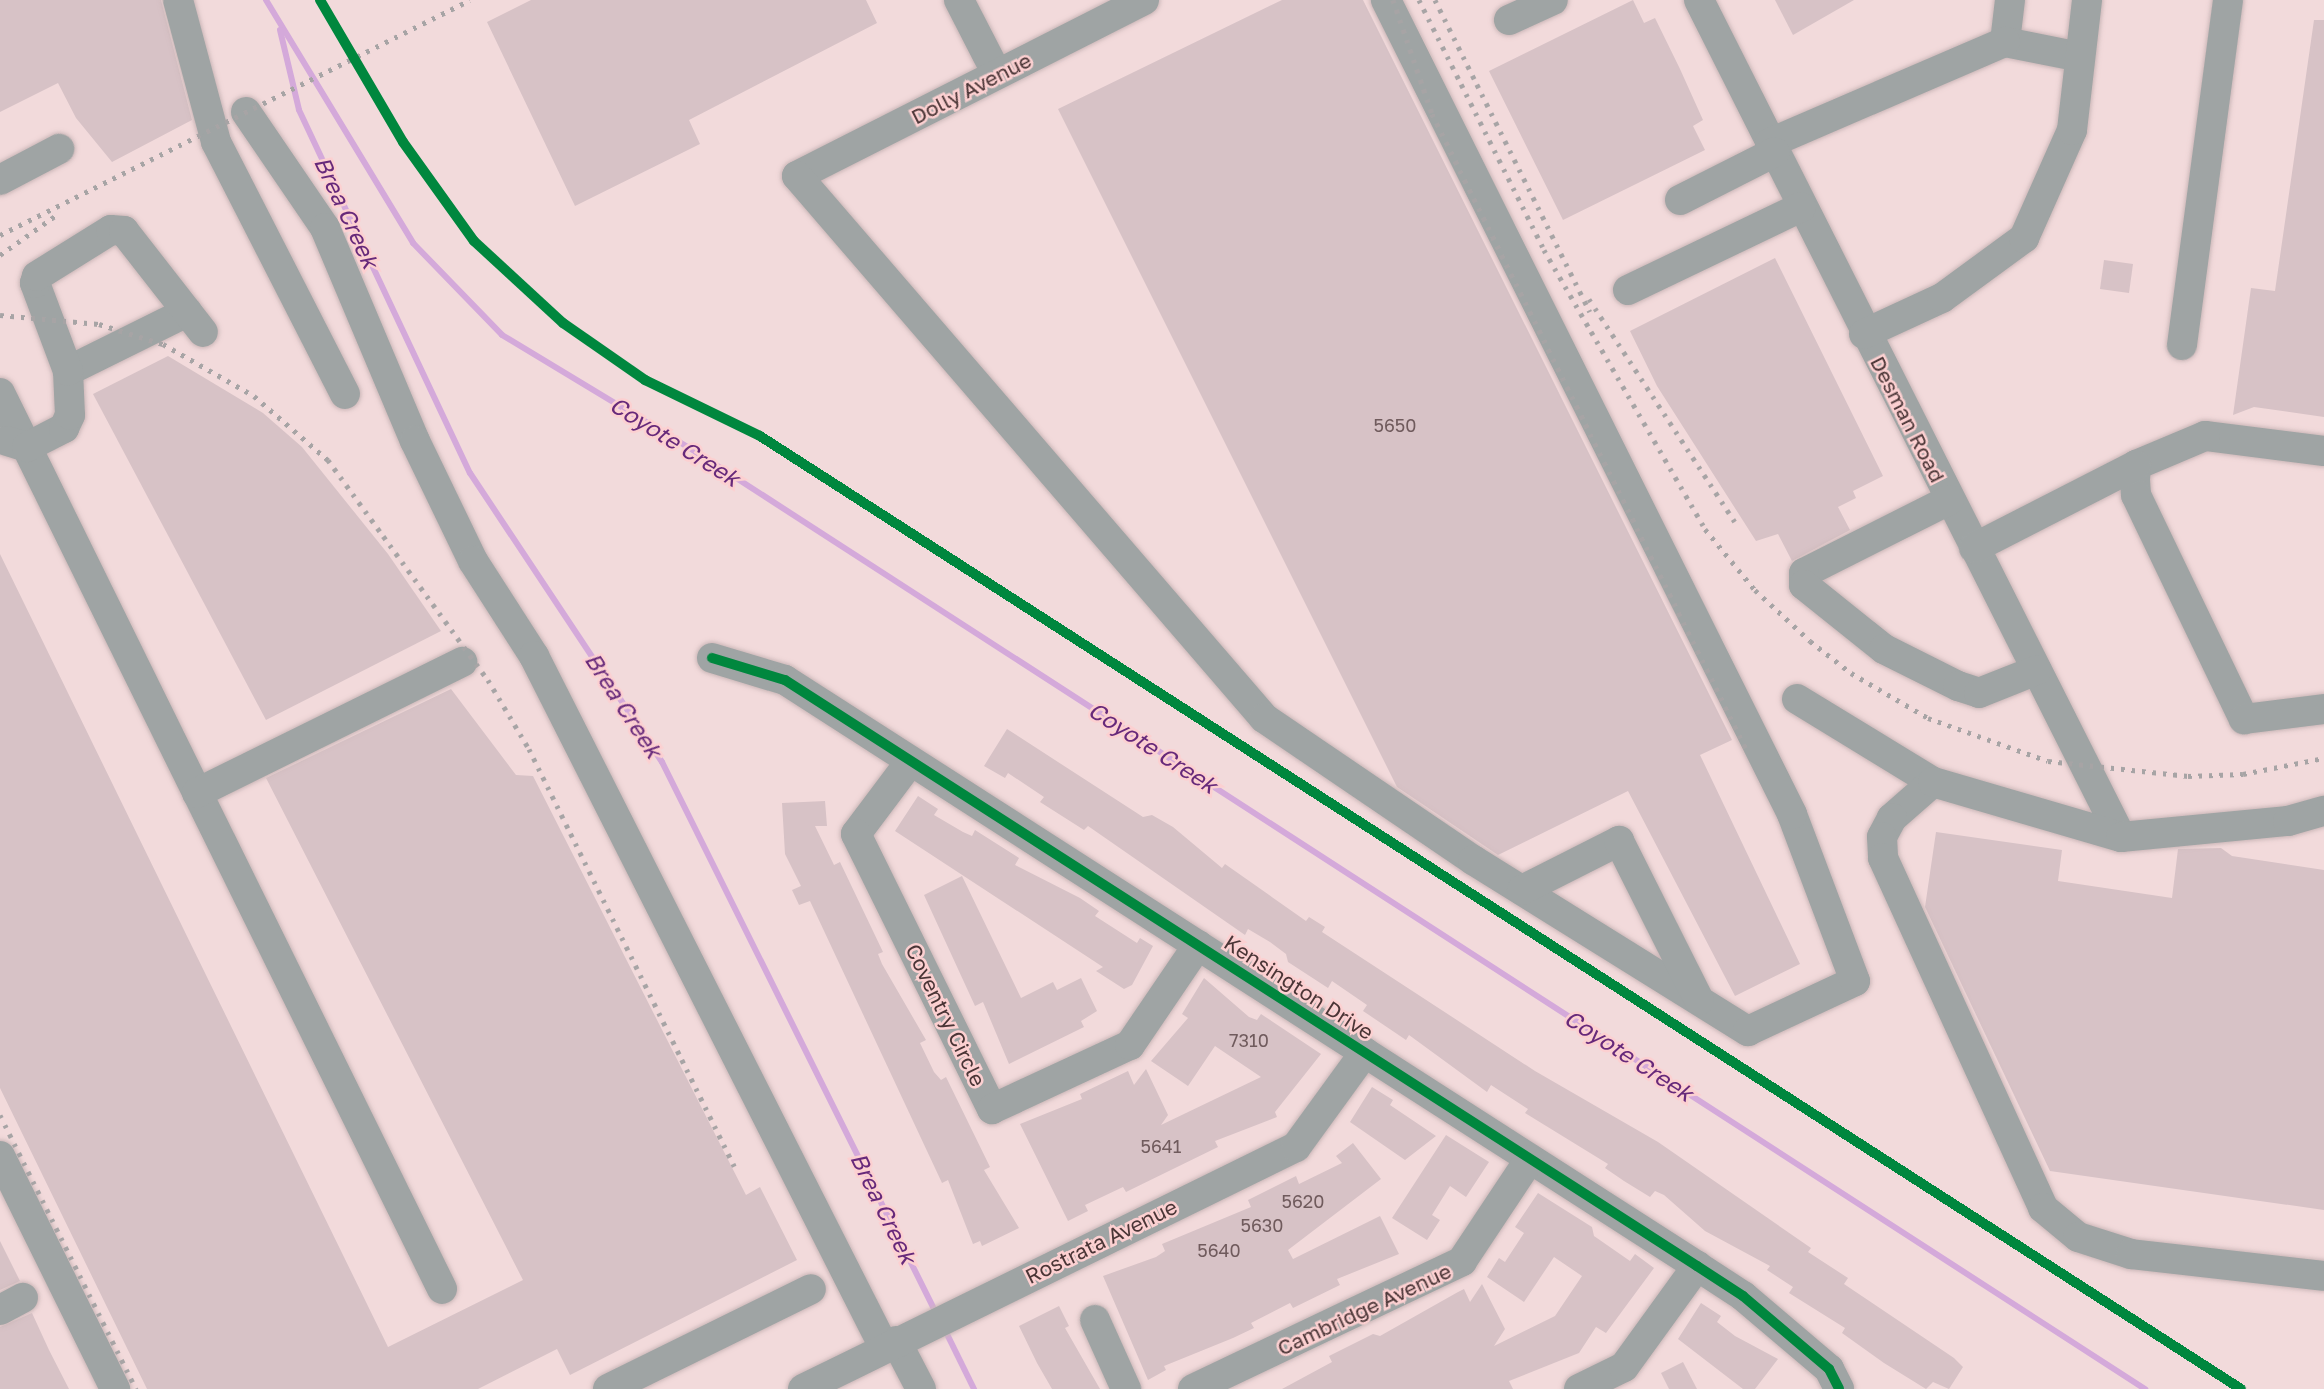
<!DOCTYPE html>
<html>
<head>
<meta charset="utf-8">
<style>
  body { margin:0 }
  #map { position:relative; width:2324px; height:1389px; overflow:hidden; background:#f2dadb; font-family:"Golos Text",sans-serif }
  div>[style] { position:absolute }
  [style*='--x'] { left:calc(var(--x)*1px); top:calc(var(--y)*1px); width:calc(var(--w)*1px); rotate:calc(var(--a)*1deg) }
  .stream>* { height:6px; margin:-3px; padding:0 3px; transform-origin:3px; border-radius:3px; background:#d4a9da }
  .building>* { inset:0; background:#d7c2c6 }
  .roads { filter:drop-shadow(0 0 2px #cbb7b8) drop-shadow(0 0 2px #cbb7b8) }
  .minor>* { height:30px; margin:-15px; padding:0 15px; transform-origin:15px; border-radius:15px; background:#9fa4a4 }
  .rail>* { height:5px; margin-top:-2.5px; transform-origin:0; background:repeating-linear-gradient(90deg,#a7a4a5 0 3.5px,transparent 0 10.5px) }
  .cycleway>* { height:10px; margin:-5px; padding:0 5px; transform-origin:5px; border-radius:5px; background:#00873e }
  span { translate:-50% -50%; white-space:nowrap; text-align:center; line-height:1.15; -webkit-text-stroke:5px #fcd0d1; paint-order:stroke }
  .number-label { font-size:18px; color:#705b5d }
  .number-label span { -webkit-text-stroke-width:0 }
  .street-label { font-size:21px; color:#4a3536 }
  .water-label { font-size:23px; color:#67297a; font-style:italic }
</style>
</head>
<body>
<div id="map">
  <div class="stream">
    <i style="--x:266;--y:0;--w:284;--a:58.8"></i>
    <i style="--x:413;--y:243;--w:128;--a:45.9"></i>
    <i style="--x:502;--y:335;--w:227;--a:31.1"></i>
    <i style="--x:696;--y:452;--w:1726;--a:32.89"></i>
    <i style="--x:280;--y:30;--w:82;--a:76.6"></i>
    <i style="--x:299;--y:110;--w:401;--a:64.8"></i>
    <i style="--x:470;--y:473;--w:347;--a:56.4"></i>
    <i style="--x:662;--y:762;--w:618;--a:63.56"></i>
    <i style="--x:944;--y:1328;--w:68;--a:63.8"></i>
  </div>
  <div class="building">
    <i style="clip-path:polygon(0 0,161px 0,192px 120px,112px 162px,76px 118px,58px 83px,0 112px)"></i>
    <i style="clip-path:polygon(531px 0,866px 0,877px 23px,689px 120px,700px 144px,575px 206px,487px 22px)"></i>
    <i style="clip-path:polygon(1282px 0,1363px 0,1732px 740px,1700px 755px,1800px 964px,1735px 996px,1628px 791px,1498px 855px,1397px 787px,1058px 109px)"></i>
    <i style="clip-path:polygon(1633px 0,1644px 23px,1655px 18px,1680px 69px,1703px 120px,1693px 126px,1705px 150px,1563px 220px,1489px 71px)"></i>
    <i style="clip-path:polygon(1775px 0,1854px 0,1793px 35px)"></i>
    <i style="clip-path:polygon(2314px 20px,2324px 20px,2324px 417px,2254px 407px,2233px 415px,2251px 288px,2275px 291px)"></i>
    <i style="clip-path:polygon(1775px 258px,1883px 476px,1853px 491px,1856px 498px,1838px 507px,1850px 530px,1792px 561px,1778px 534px,1756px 541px,1657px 386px,1630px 331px)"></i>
    <i style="clip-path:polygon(2104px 260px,2133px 264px,2129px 293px,2100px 289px)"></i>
    <i style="clip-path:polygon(168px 356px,263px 413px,302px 447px,388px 554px,441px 631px,266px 720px,93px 394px)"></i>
    <i style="clip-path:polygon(0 554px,388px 1347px,523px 1280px,266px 778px,451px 689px,516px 775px,533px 776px,746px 1195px,760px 1187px,797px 1260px,570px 1375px,557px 1349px,478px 1389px,147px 1389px,0 1088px)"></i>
    <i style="clip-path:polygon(1007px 729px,1143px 817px,1152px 815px,1173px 827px,1222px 868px,1225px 864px,1306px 921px,1309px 917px,1325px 927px,1322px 932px,1535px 1071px,1658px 1142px,1811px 1248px,1808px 1252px,1848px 1278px,1844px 1284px,1954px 1358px,1963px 1367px,1949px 1389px,1933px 1382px,1926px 1389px,1884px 1363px,1842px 1333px,1845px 1328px,1789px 1293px,1793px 1287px,1767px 1270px,1770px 1266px,1705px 1231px,1664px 1195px,1655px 1191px,1650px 1197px,1624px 1181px,1605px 1168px,1608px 1164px,1525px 1113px,1528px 1109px,1491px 1085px,1487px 1092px,1409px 1035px,1406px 1040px,1369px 1015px,1363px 1011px,1367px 1005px,1332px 981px,1328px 988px,1288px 962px,1286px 954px,1270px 942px,1248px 929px,1245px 935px,1088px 826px,1084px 830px,1040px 802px,1044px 797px,1008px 773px,1005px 778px,984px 766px)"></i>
    <i style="clip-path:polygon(918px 796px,938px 809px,934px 815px,963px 832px,972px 836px,975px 830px,1019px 858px,1015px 865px,1080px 898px,1099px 911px,1095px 916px,1137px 943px,1140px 938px,1153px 946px,1132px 985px,1124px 989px,1096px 971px,1103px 967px,895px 831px)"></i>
    <i style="clip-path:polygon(825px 801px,827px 826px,815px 826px,834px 865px,840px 862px,883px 952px,878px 954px,882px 964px,926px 1040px,920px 1043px,934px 1072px,941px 1080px,946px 1077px,990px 1167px,984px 1170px,1019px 1228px,982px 1246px,980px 1241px,973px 1244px,948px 1180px,942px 1183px,810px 901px,799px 905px,792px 890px,801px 886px,785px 854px,782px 803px)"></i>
    <i style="clip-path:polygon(1936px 832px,2062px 850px,2058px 881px,2172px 898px,2178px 849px,2221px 848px,2232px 856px,2324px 870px,2324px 1210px,2050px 1171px,1925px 907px)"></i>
    <i style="clip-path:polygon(962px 876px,1021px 998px,1053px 982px,1057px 990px,1081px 978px,1097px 1011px,1081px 1021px,1084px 1027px,1009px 1064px,983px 1002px,975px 1006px,924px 895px)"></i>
    <i style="clip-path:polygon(1204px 978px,1249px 1017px,1257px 1020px,1261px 1014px,1321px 1054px,1275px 1112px,1277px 1117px,1215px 1141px,1218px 1147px,1126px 1192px,1123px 1187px,1085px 1205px,1088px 1211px,1068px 1221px,1020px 1124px,1082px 1099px,1080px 1094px,1128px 1071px,1134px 1085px,1146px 1069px,1168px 1115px,1161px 1125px,1261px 1077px,1215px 1046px,1188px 1086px,1151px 1061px,1188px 1018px,1182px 1014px)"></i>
    <i style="clip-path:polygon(1372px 1087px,1393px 1100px,1390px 1105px,1436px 1136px,1405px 1160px,1350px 1122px)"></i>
    <i style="clip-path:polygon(1446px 1135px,1489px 1162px,1466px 1197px,1450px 1186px,1432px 1215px,1440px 1220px,1427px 1240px,1392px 1218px)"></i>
    <i style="clip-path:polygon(1353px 1143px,1381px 1179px,1288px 1250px,1293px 1259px,1380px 1216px,1399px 1254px,1337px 1279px,1340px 1285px,1293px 1308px,1290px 1303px,1251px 1323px,1254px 1328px,1233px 1338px,1164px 1366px,1166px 1370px,1148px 1380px,1103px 1276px,1156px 1257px,1165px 1251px,1162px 1244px,1251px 1207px,1248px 1200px,1296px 1176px,1299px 1184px,1342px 1163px,1336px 1156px)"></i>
    <i style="clip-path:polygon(1538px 1193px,1592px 1227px,1594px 1236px,1630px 1261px,1635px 1254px,1654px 1268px,1606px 1333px,1596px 1327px,1579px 1353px,1509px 1381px,1513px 1389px,1282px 1389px,1332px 1362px,1329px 1356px,1373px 1334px,1380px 1336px,1458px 1292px,1464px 1289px,1470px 1302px,1482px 1284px,1505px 1329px,1494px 1346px,1555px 1316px,1582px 1276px,1554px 1257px,1524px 1302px,1487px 1277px,1499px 1258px,1505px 1262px,1524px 1233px,1515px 1227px)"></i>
    <i style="clip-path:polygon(0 1241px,20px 1281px,0 1290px)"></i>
    <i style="clip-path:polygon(1701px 1303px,1721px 1316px,1717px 1322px,1735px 1336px,1778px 1359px,1755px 1389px,1743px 1389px,1678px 1339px)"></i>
    <i style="clip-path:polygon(1059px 1306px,1069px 1326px,1065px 1328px,1100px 1389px,1052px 1389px,1037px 1363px,1019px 1326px)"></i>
    <i style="clip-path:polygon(32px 1313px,49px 1350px,69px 1389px,0 1389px,0 1327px)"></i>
    <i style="clip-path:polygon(1683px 1362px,1697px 1389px,1669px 1389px,1661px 1373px)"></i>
  </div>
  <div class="roads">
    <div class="minor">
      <i style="--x:178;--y:0;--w:147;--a:75"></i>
      <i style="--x:216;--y:142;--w:283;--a:62.9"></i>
      <i style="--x:959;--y:0;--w:83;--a:62.8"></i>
      <i style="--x:1144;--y:0;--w:389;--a:153.1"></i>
      <i style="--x:797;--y:176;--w:715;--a:49.25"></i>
      <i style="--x:1264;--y:718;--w:253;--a:34.2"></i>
      <i style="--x:1473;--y:860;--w:324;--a:31.9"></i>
      <i style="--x:1748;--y:1031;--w:118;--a:-25"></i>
      <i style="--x:1855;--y:981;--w:178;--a:-110.7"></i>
      <i style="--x:1792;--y:814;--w:910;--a:-116.51"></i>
      <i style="--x:1699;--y:0;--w:937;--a:63.24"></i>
      <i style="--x:2010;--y:0;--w:42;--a:96.8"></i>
      <i style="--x:2005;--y:42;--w:76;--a:11.3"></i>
      <i style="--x:1509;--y:20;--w:48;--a:-24.4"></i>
      <i style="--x:246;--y:112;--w:140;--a:55.7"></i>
      <i style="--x:325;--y:228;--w:231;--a:67.1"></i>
      <i style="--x:415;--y:441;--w:133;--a:64.2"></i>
      <i style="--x:473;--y:561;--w:113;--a:57.3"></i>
      <i style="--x:534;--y:656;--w:775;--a:63.14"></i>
      <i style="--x:1770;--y:143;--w:256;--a:-23.3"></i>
      <i style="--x:0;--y:180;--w:67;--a:-27.7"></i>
      <i style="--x:1680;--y:200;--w:106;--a:-26.8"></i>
      <i style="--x:1628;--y:290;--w:192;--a:-25.6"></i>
      <i style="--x:1864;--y:334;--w:86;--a:-24.8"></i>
      <i style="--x:1942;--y:298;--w:102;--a:-36.2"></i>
      <i style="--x:2024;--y:238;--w:118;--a:-66"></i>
      <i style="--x:2072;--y:130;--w:131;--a:-83.4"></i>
      <i style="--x:2182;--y:345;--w:348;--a:-82.4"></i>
      <i style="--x:68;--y:371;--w:133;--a:-26.4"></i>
      <i style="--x:0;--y:393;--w:999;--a:63.74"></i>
      <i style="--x:7;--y:441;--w:21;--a:17"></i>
      <i style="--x:27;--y:447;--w:42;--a:-27.2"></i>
      <i style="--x:64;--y:428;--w:14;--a:-65"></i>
      <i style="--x:70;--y:415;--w:44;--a:-92.6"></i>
      <i style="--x:68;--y:371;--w:94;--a:-110.6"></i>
      <i style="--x:35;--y:283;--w:7;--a:-74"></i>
      <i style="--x:37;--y:276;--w:87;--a:-31.9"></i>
      <i style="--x:111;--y:230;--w:13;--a:4"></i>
      <i style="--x:124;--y:231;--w:128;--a:52"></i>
      <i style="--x:2324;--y:451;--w:120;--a:-172.8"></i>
      <i style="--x:2205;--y:436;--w:75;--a:157.2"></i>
      <i style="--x:2136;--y:465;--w:15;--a:94"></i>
      <i style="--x:2135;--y:480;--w:15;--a:86"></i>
      <i style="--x:2136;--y:495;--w:249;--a:64.3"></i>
      <i style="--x:2244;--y:719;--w:81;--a:-7.1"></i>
      <i style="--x:1949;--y:500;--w:162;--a:153.3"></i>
      <i style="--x:1804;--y:573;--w:12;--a:90"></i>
      <i style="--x:1804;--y:585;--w:102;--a:38.7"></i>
      <i style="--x:1884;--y:649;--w:83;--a:26.6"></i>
      <i style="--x:1958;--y:686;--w:22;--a:18"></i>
      <i style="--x:1979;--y:693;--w:62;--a:-21.6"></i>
      <i style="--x:1974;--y:548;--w:182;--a:-27.1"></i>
      <i style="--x:712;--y:658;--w:76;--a:16.8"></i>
      <i style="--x:785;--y:680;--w:1084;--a:32.72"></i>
      <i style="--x:1697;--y:1266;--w:55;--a:33.1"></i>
      <i style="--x:1743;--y:1296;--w:113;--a:40.3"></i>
      <i style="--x:1829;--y:1369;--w:22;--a:63"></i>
      <i style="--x:1797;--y:699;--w:159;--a:31.4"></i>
      <i style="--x:1933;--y:782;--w:55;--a:138.7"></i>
      <i style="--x:1892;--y:818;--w:21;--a:118"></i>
      <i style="--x:1882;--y:837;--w:21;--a:87"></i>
      <i style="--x:1883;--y:858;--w:385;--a:65.4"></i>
      <i style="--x:2043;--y:1208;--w:45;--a:39.6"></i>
      <i style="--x:2078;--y:1237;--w:56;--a:17.8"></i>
      <i style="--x:2131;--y:1254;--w:194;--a:6.5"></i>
      <i style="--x:910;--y:762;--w:90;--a:126.9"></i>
      <i style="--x:856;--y:834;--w:307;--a:63.7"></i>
      <i style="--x:992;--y:1109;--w:152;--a:-24.9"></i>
      <i style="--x:1130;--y:1045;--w:121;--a:-55.8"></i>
      <i style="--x:1933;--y:782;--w:196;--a:16.3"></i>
      <i style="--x:2121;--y:837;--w:168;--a:-5.5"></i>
      <i style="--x:2288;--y:821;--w:37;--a:-16"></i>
      <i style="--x:197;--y:793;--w:296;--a:-26.3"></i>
      <i style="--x:1522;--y:890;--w:109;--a:-26.8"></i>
      <i style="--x:1619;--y:841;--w:178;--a:63.3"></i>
      <i style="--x:0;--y:1156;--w:260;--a:63.7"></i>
      <i style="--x:0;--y:1310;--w:26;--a:-28"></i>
      <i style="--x:1095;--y:1320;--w:76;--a:65.8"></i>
      <i style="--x:896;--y:1341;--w:54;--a:62.5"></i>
      <i style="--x:608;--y:1389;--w:226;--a:-26.2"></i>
      <i style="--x:803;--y:1389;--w:549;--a:-26.15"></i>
      <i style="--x:1296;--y:1147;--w:117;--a:-54"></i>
      <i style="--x:1193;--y:1389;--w:298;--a:-25.4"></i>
      <i style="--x:1462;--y:1261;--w:121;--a:-56.4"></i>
      <i style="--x:1579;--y:1389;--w:50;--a:-26.1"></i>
      <i style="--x:1624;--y:1367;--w:125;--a:-54.1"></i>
    </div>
  </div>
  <div class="rail">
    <i style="--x:1393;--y:0;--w:120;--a:71.1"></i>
    <i style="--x:1432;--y:114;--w:708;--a:63.69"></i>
    <i style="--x:1419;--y:0;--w:280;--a:63.4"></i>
    <i style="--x:1544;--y:250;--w:322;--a:60"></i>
    <i style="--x:1705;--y:529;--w:79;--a:50.7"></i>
    <i style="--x:1755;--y:590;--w:75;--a:42.8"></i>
    <i style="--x:1810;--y:641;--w:52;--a:38"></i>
    <i style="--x:1851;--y:673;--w:89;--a:30.3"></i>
    <i style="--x:1928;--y:718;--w:127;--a:19.7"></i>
    <i style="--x:2048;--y:761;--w:141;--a:6.1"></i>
    <i style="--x:2188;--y:776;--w:55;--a:-2.1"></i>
    <i style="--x:2243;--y:774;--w:83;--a:-11.2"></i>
    <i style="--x:1435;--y:0;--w:348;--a:63.6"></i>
    <i style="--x:0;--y:235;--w:525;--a:-26.57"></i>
    <i style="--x:0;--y:255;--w:67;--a:-35.3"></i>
    <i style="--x:1589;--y:299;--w:267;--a:56.8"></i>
    <i style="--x:0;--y:315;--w:99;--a:5.2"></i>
    <i style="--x:99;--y:324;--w:67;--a:17.4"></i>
    <i style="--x:163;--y:344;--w:105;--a:29.7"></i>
    <i style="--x:254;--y:396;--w:98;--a:40.9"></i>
    <i style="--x:328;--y:460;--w:272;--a:54"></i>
    <i style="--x:488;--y:680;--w:80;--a:59.3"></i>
    <i style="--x:529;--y:749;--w:469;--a:63.8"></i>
    <i style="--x:0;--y:1115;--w:306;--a:63.6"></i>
  </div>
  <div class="cycleway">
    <i style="--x:320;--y:0;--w:164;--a:59.7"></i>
    <i style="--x:403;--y:142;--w:122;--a:54.4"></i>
    <i style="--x:474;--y:241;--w:121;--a:42.7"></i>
    <i style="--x:563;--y:323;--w:100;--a:34.8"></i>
    <i style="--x:645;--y:380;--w:128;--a:26"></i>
    <i style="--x:760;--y:436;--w:1761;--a:32.76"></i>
    <i style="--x:712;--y:658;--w:76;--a:16.8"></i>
    <i style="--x:785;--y:680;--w:1084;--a:32.72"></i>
    <i style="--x:1697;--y:1266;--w:55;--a:33.1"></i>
    <i style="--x:1743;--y:1296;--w:113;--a:40.3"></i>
    <i style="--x:1829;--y:1369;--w:22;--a:63"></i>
  </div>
  <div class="number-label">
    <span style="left:1395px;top:425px">5650</span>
    <span style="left:1249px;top:1040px">7310</span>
    <span style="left:1161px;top:1146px">5641</span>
    <span style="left:1303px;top:1201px">5620</span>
    <span style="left:1262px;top:1225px">5630</span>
    <span style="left:1219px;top:1250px">5640</span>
  </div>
  <div class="street-label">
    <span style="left:971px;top:88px;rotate:-27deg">Dolly Avenue</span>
    <span style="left:1908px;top:419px;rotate:63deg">Desman Road</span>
    <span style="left:1299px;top:987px;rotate:33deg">Kensington Drive</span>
    <span style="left:946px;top:1015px;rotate:64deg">Coventry Circle</span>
    <span style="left:1101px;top:1241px;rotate:-26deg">Rostrata Avenue</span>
    <span style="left:1364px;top:1309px;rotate:-25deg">Cambridge Avenue</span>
  </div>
  <div class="water-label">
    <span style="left:347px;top:212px;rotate:65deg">Brea Creek</span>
    <span style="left:675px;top:441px;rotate:32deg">Coyote Creek</span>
    <span style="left:624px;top:705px;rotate:57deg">Brea Creek</span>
    <span style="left:1153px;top:747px;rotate:33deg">Coyote Creek</span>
    <span style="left:1629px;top:1055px;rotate:33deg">Coyote Creek</span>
    <span style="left:884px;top:1208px;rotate:64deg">Brea Creek</span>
  </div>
</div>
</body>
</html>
